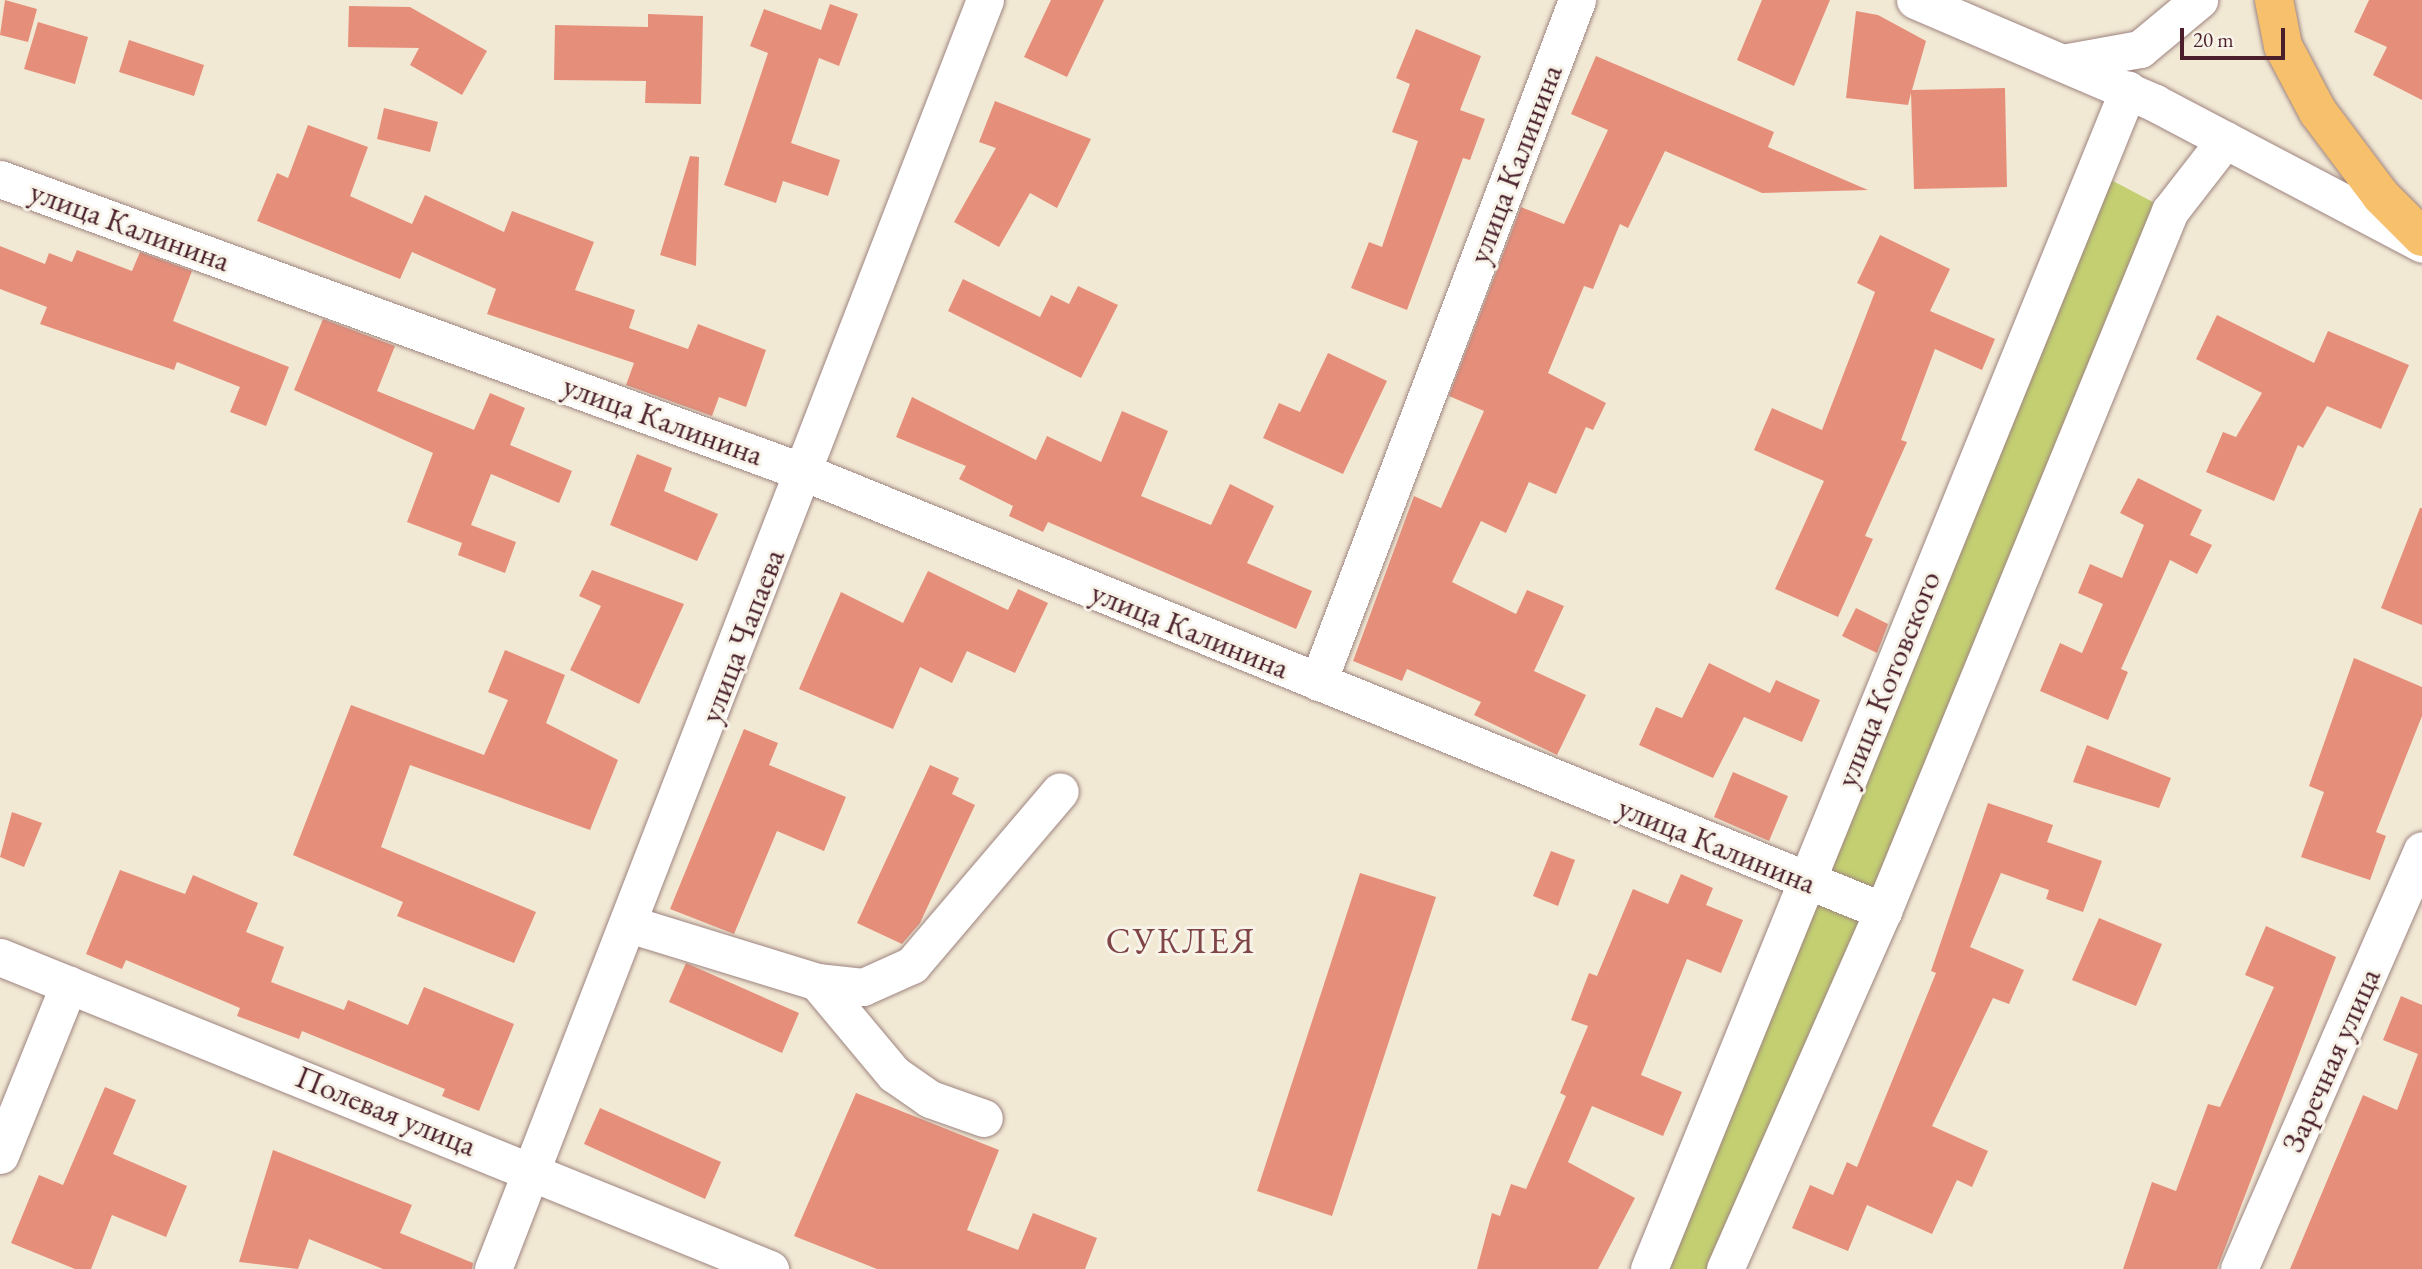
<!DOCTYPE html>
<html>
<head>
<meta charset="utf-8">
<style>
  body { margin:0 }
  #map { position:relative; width:2422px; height:1269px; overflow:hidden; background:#f2e9d4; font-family:"EB Garamond",serif }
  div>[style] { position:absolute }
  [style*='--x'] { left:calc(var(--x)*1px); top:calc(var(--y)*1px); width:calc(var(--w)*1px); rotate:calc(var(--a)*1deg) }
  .green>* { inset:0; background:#c3cf71 }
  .building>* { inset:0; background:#e58f7b }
  .roads { filter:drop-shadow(0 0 2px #9e8480) drop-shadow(0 0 2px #9e8480) }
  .minor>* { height:37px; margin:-18.5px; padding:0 18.5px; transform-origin:18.5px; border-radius:18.5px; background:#fff }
  .major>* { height:38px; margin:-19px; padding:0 19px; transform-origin:19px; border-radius:19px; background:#f7c06c }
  span { translate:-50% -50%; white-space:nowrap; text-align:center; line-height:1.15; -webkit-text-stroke:6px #f7f3e8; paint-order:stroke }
  .street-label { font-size:32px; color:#4a1f2b }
  .quarter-label { font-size:35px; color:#804647; letter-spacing:2px }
  .scale { position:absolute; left:2180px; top:28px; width:105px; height:32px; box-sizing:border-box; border:4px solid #4a1f2b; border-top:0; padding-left:9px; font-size:21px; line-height:24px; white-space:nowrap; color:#4a1f2b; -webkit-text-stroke:5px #f7f3e8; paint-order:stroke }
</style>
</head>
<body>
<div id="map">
  <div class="green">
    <i style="clip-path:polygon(2094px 171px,2170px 211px,1725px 1269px,1649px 1269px)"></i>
  </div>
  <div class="building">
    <i style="clip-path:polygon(5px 0,37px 9px,28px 42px,0 35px)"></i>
    <i style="clip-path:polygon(1051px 0,1104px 0,1067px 77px,1024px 57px)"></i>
    <i style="clip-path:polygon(1762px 0,1830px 0,1794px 86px,1737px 60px)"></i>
    <i style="clip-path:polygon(2369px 0,2422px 0,2422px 100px,2373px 75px,2387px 47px,2354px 32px)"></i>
    <i style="clip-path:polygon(830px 4px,858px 14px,839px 66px,819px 58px,791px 143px,840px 160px,828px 196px,783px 181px,776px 203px,724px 185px,768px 53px,750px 46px,764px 9px,821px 30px)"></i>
    <i style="clip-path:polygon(349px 6px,410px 7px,487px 51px,462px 95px,410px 65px,419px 48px,348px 47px)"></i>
    <i style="clip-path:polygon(1856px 11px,1878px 15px,1926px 41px,1912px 90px,2005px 88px,2007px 187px,1914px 189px,1911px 93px,1908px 105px,1846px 98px)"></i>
    <i style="clip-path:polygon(648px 14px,703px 16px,701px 104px,645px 103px,646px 81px,554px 80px,555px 25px,648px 27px)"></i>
    <i style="clip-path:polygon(38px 22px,88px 37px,75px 84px,24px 69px)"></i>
    <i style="clip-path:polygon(1416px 29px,1481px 56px,1460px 110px,1485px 119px,1470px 160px,1463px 158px,1407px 310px,1351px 288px,1369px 242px,1382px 247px,1418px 141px,1392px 132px,1410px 84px,1396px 78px)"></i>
    <i style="clip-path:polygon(129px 40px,204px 65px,194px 96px,119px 72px)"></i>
    <i style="clip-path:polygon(1596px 56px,1774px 132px,1768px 147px,1868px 190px,1762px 193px,1665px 151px,1628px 228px,1620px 224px,1593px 289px,1584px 286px,1548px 373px,1606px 403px,1593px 430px,1586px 427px,1556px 494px,1529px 482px,1506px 533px,1481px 521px,1452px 582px,1516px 614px,1527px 590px,1564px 606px,1534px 671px,1586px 695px,1557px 755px,1474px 715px,1481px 702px,1407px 669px,1402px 681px,1353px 661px,1414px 496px,1441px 508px,1484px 411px,1449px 396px,1521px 207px,1564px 224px,1608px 130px,1571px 114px)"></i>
    <i style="clip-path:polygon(995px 101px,1091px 139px,1057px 208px,1030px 193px,999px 247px,954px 222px,996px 148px,979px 142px)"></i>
    <i style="clip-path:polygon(384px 108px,438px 122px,430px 152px,377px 139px)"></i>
    <i style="clip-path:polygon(308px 125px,368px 147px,350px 196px,412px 224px,425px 195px,504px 232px,512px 211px,594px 242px,575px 290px,635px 310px,629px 328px,688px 349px,698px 324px,766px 350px,746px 407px,719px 397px,712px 416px,626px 385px,634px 363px,487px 314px,496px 289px,412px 252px,400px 279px,257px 221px,277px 173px,288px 178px)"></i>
    <i style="clip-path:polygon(690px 156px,699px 157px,696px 266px,660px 255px)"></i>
    <i style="clip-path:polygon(1880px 235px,1950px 269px,1930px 311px,1995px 339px,1982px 370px,1935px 349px,1901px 440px,1907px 442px,1865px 536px,1873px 539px,1838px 617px,1775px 589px,1824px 481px,1754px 450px,1772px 408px,1822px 430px,1875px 292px,1857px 283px)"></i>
    <i style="clip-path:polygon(0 246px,45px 264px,49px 253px,72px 262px,77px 250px,132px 271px,140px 252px,192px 271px,173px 321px,289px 367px,266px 426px,230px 412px,240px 387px,177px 362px,174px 370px,40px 324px,47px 307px,0 289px)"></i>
    <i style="clip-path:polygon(963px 279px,1040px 317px,1051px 295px,1069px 304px,1078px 286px,1118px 305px,1081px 378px,948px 311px)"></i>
    <i style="clip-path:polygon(2217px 315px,2314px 363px,2328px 331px,2409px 365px,2381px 429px,2327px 406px,2303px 448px,2298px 445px,2274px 501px,2206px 472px,2223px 432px,2236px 437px,2262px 393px,2196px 359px)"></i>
    <i style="clip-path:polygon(323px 319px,395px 346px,377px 391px,474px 430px,490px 393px,525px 408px,510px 445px,572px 471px,559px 503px,491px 474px,471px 525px,516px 542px,505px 573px,458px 555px,462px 543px,407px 522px,433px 453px,294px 390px)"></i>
    <i style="clip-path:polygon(1328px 353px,1387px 381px,1343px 474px,1263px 438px,1279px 403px,1300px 412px)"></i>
    <i style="clip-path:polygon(912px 397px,1036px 460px,1047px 436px,1101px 462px,1122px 411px,1168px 431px,1141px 496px,1211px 525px,1230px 484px,1274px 506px,1247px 563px,1312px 591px,1296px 629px,1048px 522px,1043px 532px,1009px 516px,1013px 506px,959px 479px,966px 466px,896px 437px)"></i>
    <i style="clip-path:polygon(637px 454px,672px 468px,664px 491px,718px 514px,697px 561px,610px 525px)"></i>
    <i style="clip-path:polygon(2138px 478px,2202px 510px,2190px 535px,2212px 545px,2197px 574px,2170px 560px,2121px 669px,2128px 672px,2108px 720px,2040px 691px,2060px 643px,2082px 653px,2103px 604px,2078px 593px,2090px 564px,2122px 578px,2144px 525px,2120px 513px)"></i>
    <i style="clip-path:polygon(2420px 508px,2422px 508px,2422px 625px,2381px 608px)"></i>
    <i style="clip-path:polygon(592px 570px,684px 604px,639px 704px,570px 670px,601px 606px,579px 596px)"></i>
    <i style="clip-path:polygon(928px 571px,1008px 610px,1018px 589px,1048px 603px,1015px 673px,967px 651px,952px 683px,920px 667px,893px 729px,799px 689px,841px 592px,903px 623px)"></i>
    <i style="clip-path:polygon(1856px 608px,1888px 624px,1877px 653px,1842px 636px)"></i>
    <i style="clip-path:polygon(505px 650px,565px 675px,546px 723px,618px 760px,590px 830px,410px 765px,381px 847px,536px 912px,514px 963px,397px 916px,403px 902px,293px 855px,351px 705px,484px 755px,508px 700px,488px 692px)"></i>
    <i style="clip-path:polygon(2354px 658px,2422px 687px,2422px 716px,2376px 832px,2386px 836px,2370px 880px,2301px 857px,2324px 792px,2309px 786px)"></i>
    <i style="clip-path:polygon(1709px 663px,1770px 693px,1776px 680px,1820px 700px,1802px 742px,1744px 717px,1713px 778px,1639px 745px,1656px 707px,1682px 718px)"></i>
    <i style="clip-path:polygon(744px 729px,778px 743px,769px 765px,846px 797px,824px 851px,777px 831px,734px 934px,670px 909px)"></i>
    <i style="clip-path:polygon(2087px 745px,2171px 778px,2159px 808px,2073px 782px)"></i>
    <i style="clip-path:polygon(930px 765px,959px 778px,952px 794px,975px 805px,920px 923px,902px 944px,857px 923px)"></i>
    <i style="clip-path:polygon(1733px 772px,1788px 796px,1769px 841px,1714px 817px)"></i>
    <i style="clip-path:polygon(1988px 803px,2053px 825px,2047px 842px,2102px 861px,2083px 912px,2046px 899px,2049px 890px,2001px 873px,1970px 947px,2024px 970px,2009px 1004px,1993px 998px,1932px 1126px,1988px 1151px,1972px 1187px,1957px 1180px,1932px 1234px,1867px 1205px,1848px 1251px,1792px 1228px,1810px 1185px,1833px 1195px,1847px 1162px,1857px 1167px,1936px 973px,1931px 971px)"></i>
    <i style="clip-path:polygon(12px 812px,42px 823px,24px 867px,0 857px)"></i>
    <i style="clip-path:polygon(1551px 851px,1575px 860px,1558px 906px,1533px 896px)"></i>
    <i style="clip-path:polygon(120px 870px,185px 894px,193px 875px,258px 903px,246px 932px,284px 947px,271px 982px,344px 1010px,348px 1000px,408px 1025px,424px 987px,514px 1024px,479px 1111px,442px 1096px,445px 1089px,302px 1031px,299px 1039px,237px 1016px,240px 1008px,126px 960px,122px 969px,86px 954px)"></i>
    <i style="clip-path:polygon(1360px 873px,1436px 897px,1332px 1216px,1257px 1191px)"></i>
    <i style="clip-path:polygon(1681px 874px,1713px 888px,1706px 905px,1743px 920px,1721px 973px,1687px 959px,1641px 1075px,1682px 1092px,1663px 1136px,1592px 1106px,1568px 1162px,1635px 1198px,1598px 1269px,1477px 1269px,1492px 1213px,1500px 1216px,1511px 1184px,1526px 1189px,1566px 1096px,1560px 1093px,1588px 1026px,1571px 1020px,1589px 973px,1597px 976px,1633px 889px,1668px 904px)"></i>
    <i style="clip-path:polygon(2099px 918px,2162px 944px,2136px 1006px,2072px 980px)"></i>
    <i style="clip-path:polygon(2266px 926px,2336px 957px,2217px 1269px,2123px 1269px,2152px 1182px,2176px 1191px,2208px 1104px,2220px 1107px,2274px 987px,2245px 975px)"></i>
    <i style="clip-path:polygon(686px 963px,799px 1013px,782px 1053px,669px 1002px)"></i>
    <i style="clip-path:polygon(2401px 996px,2422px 1005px,2422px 1269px,2290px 1269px,2363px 1095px,2397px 1110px,2418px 1054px,2383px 1040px)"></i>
    <i style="clip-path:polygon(105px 1087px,136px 1100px,113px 1154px,187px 1186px,166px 1237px,112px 1215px,91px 1269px,75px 1269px,11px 1243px,39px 1175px,63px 1185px)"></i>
    <i style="clip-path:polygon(856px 1093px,999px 1150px,967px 1230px,1018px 1250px,1033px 1213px,1097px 1238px,1085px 1269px,877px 1269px,794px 1236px)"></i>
    <i style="clip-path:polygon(600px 1108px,721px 1162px,705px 1199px,584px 1144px)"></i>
    <i style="clip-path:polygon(273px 1150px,412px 1205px,400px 1233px,473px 1263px,472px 1269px,383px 1269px,309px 1239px,298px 1269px,239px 1262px)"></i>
  </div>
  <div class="roads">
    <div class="minor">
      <i style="--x:1915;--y:0;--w:261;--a:23.2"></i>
      <i style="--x:2155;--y:103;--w:302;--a:27.8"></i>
      <i style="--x:2068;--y:62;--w:73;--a:-10.2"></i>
      <i style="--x:2140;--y:49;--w:77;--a:-39.7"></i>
      <i style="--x:0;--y:179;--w:858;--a:20.04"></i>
      <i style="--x:806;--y:473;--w:1163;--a:22.13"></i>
      <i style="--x:1318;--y:682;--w:730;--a:-69.2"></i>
      <i style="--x:629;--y:924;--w:197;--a:17.1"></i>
      <i style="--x:817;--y:982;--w:46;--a:6.2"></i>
      <i style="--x:863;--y:987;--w:54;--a:-24.2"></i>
      <i style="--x:912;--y:965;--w:228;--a:-49.6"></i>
      <i style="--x:0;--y:957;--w:831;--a:22.06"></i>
      <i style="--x:817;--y:982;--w:120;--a:50.1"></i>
      <i style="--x:894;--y:1074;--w:44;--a:34.8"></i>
      <i style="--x:930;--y:1099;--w:57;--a:19.4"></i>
      <i style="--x:0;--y:1155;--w:184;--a:-68"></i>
      <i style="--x:493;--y:1269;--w:1361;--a:-68.81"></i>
      <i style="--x:1649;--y:1269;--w:1273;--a:-67.89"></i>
      <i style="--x:1725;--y:1269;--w:391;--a:-66.2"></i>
      <i style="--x:1883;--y:911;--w:757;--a:-67.71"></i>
      <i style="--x:2170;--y:211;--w:90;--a:-52.2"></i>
      <i style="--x:2239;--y:1269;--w:457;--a:-66.4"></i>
    </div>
    <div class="major">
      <i style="--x:2274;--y:0;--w:47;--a:78.9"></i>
      <i style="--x:2283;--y:46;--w:75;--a:62.1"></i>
      <i style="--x:2318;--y:112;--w:105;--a:53.1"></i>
      <i style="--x:2381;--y:196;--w:58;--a:45"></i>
    </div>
  </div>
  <div class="street-label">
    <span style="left:1515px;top:164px;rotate:-69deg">улица Калинина</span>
    <span style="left:130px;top:226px;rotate:20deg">улица Калинина</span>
    <span style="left:663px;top:420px;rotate:20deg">улица Калинина</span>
    <span style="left:1190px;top:630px;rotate:22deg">улица Калинина</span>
    <span style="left:742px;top:636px;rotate:-69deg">улица Чапаева</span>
    <span style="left:1888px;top:679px;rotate:-68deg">улица Котовского</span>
    <span style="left:1717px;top:845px;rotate:22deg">улица Калинина</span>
    <span style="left:2331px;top:1060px;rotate:-66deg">Заречная улица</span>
    <span style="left:386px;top:1111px;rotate:22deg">Полевая улица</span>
  </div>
  <div class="quarter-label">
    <span style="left:1181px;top:941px">СУКЛЕЯ</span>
  </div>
  <div class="scale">20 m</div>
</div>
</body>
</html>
